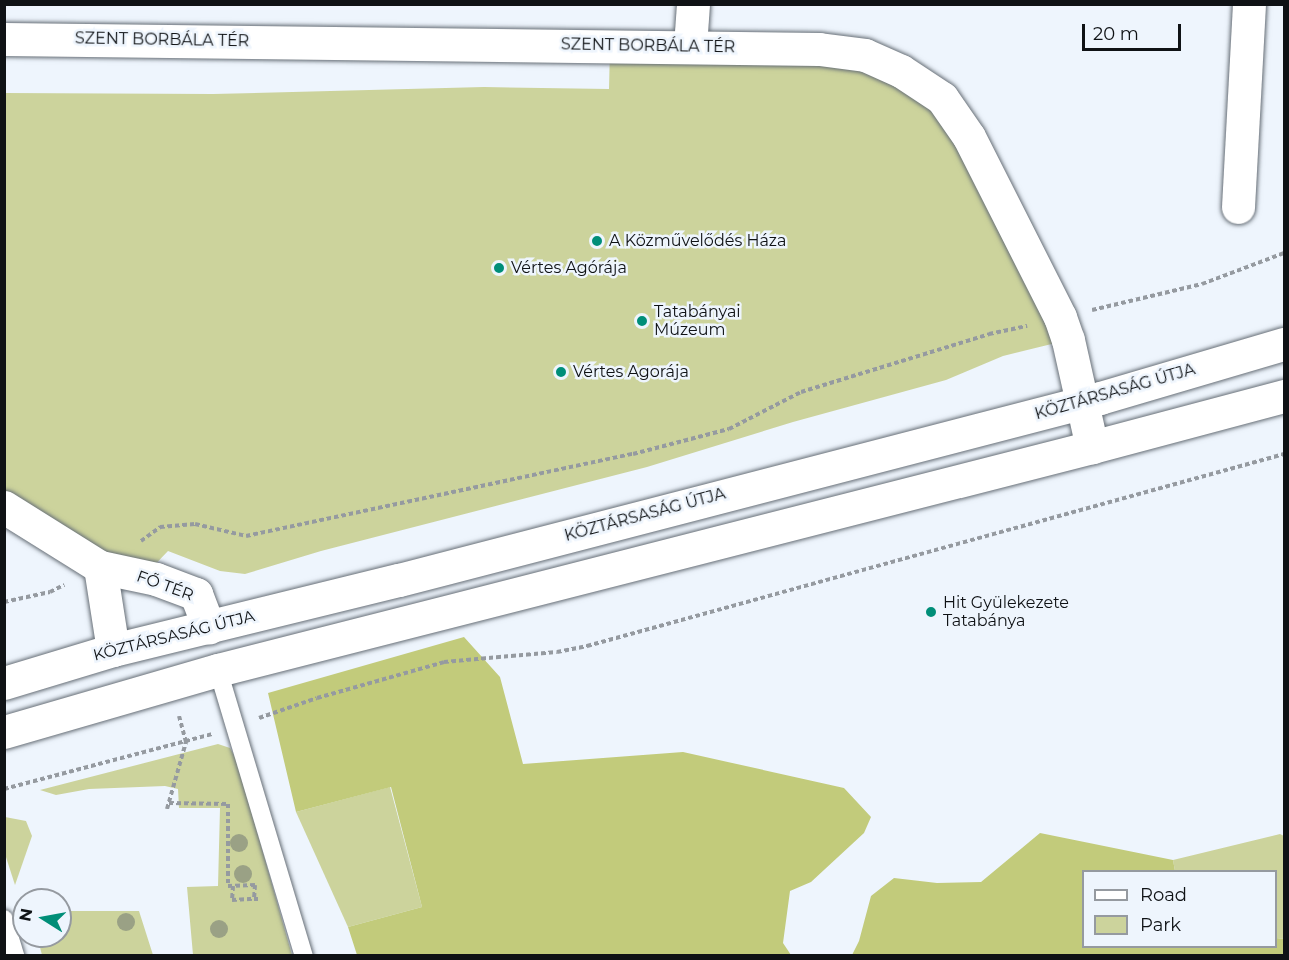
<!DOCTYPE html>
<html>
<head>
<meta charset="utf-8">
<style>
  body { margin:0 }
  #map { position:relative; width:1289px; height:960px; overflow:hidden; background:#eef5fd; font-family:Montserrat,sans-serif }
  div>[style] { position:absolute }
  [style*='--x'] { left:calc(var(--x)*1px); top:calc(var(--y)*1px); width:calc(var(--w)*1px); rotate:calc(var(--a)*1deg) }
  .green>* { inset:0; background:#ccd39c }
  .forest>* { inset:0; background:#c2cb7b }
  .path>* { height:4px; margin-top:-2px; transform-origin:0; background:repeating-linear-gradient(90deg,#959aa0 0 4.5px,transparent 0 7.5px) }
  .roads { filter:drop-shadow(0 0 2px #676f77) drop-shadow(0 0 2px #676f77) }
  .lane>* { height:18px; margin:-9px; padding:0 9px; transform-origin:9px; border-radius:9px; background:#fff }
  .street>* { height:33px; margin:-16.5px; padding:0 16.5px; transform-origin:16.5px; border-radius:16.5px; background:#fff }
  .secondary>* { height:33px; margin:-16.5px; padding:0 16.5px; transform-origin:16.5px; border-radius:16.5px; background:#fff }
  .trees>* { width:18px; height:18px; margin:-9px; border-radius:50%; background:#9aa185 }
  .dots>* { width:16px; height:16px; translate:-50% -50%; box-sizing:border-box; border:3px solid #eef5fd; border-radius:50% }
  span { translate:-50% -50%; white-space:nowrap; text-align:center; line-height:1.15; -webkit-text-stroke:5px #eef5fd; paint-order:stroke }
  .street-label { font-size:16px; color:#0f1215 }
  .poi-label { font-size:16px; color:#0f1215 }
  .left { translate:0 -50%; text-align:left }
  .frame { position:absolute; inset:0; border:6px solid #0f1215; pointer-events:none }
  .legend { position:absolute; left:1082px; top:870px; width:195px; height:78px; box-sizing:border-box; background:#eef5fd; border:2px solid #959aa0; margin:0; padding:8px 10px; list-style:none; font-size:18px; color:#0f1215 }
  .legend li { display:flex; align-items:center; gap:12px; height:30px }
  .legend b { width:30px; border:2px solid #959aa0 }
  .north { position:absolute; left:12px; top:888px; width:60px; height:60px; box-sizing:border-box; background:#eef5fd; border:2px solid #959aa0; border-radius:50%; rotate:281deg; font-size:16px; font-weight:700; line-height:24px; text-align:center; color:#0f1215 }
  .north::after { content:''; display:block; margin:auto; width:21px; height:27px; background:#008e78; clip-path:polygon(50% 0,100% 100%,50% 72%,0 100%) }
  .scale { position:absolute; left:1082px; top:24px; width:99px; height:27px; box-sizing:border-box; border:3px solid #0f1215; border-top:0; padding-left:8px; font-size:18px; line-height:21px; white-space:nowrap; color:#0f1215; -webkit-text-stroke:4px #eef5fd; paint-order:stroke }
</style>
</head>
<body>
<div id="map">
  <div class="green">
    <i style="clip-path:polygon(610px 46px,808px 49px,942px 98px,1068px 340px,1003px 356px,946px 380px,793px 422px,647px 467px,321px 551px,245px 574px,220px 571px,168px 551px,144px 576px,5px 507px,4px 93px,213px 94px,484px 87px,609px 89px)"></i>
    <i style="clip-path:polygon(218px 744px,230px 748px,237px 761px,292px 955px,193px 955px,187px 887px,218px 886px,220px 808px,179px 808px,178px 789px,165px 786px,89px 789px,56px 795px,40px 790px)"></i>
    <i style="clip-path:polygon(390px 787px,422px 907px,348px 927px,296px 812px)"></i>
    <i style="clip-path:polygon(5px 817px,26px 821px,32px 836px,15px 885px,5px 854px)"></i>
    <i style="clip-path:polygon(1280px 834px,1284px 836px,1284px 939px,1276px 938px,1276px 872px,1175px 871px,1173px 860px)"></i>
    <i style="clip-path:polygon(60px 911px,139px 911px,153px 955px,42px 955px,37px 936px,60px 936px)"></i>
  </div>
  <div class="forest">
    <i style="clip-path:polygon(464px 637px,500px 677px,523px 764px,683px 752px,844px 788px,871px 817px,864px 833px,811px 882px,790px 891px,783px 943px,791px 955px,357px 955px,348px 927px,422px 907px,391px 787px,296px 812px,268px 693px)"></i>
    <i style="clip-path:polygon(1040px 833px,1173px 860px,1175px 871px,1084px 872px,1084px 946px,1276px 946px,1276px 938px,1284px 939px,1284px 955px,852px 955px,859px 941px,871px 896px,894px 878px,937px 883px,981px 882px)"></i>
  </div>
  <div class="path">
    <i style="--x:1092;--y:310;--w:113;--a:-13.3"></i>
    <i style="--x:1202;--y:284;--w:88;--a:-20.7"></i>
    <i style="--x:141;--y:541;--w:24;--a:-36"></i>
    <i style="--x:160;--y:527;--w:35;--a:-5"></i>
    <i style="--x:195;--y:524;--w:52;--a:13.2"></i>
    <i style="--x:246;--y:536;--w:396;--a:-12"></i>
    <i style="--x:633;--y:454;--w:99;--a:-14.6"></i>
    <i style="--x:729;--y:429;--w:81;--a:-27.2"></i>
    <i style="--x:801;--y:392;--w:197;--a:-17.1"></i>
    <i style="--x:989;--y:334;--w:39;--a:-12"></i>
    <i style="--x:4;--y:602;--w:47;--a:-12.3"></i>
    <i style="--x:50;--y:592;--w:16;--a:-27"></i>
    <i style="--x:259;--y:718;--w:61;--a:-19"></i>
    <i style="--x:317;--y:698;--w:132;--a:-15.8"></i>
    <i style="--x:444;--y:662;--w:113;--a:-5.1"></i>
    <i style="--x:557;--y:652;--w:31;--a:-11"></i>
    <i style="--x:587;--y:646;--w:723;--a:-15.4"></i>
    <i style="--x:4;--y:789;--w:215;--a:-14.8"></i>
    <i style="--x:169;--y:803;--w:59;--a:1"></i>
    <i style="--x:228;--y:804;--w:82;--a:90"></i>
    <i style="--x:228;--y:886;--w:27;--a:-2"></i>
    <i style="--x:255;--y:885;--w:14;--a:94"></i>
    <i style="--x:254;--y:899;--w:7;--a:0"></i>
    <i style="--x:167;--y:809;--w:70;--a:-74.2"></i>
    <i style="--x:186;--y:742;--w:27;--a:-105"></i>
    <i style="--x:233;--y:886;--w:14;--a:94"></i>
    <i style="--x:232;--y:900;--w:22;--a:-3"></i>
  </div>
  <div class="roads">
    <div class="lane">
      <i style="--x:218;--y:670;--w:299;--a:73.3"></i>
      <i style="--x:4;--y:919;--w:39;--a:73"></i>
    </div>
    <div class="street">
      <i style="--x:4;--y:39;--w:815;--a:0.7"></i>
      <i style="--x:819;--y:49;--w:46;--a:7.4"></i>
      <i style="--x:865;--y:55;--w:39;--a:24"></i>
      <i style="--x:901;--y:71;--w:49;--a:33.4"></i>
      <i style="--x:942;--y:98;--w:47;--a:55.3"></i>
      <i style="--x:969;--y:137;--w:202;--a:63.2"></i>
      <i style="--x:1060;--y:317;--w:24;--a:71"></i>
      <i style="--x:1068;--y:340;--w:110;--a:77.4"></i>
      <i style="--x:690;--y:46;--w:42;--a:-85.9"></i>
      <i style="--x:1238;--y:207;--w:203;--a:-86.9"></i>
      <i style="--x:4;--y:507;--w:113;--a:32"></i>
      <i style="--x:100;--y:567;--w:57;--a:12.1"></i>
      <i style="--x:156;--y:579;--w:43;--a:20.6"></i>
      <i style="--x:196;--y:594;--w:36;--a:69"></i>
      <i style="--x:100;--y:567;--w:84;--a:81.1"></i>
    </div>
    <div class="secondary">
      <i style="--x:4;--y:683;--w:114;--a:-16.8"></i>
      <i style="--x:113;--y:650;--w:294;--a:-13.8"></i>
      <i style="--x:399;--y:580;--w:724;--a:-14.55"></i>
      <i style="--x:1100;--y:398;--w:192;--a:-16.4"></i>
      <i style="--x:4;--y:732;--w:223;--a:-16.2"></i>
      <i style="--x:218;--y:670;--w:902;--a:-14.31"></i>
      <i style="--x:1092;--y:447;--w:199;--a:-14.9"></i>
    </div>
  </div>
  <div class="trees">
    <i style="left:239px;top:843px"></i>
    <i style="left:243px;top:874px"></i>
    <i style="left:126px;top:922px"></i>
    <i style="left:219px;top:929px"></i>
  </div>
  <div class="dots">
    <i style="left:597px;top:241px;background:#008e78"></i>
    <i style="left:499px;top:268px;background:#008e78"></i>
    <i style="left:642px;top:321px;background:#008e78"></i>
    <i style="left:561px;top:372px;background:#008e78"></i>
    <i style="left:931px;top:612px;background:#008e78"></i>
  </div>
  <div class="street-label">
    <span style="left:162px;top:40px;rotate:1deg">SZENT BORBÁLA TÉR</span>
    <span style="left:648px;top:46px;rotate:1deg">SZENT BORBÁLA TÉR</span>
    <span style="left:1115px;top:392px;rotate:-16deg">KÖZTÁRSASÁG ÚTJA</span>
    <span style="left:645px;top:515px;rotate:-15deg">KÖZTÁRSASÁG ÚTJA</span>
    <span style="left:165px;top:586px;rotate:20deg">FŐ TÉR</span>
    <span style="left:174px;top:636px;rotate:-14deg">KÖZTÁRSASÁG ÚTJA</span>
  </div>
  <div class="poi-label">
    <span class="left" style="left:609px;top:241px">A Közművelődés Háza</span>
    <span class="left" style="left:511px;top:268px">Vértes Agórája</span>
    <span class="left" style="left:654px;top:321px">Tatabányai<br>Múzeum</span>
    <span class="left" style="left:573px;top:372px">Vértes Agorája</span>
    <span class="left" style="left:943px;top:612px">Hit Gyülekezete<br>Tatabánya</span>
  </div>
  <div class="frame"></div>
  <ul class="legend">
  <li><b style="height:8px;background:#fff"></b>Road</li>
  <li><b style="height:16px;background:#ccd39c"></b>Park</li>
  </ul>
  <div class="north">N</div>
  <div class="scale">20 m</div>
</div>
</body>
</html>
